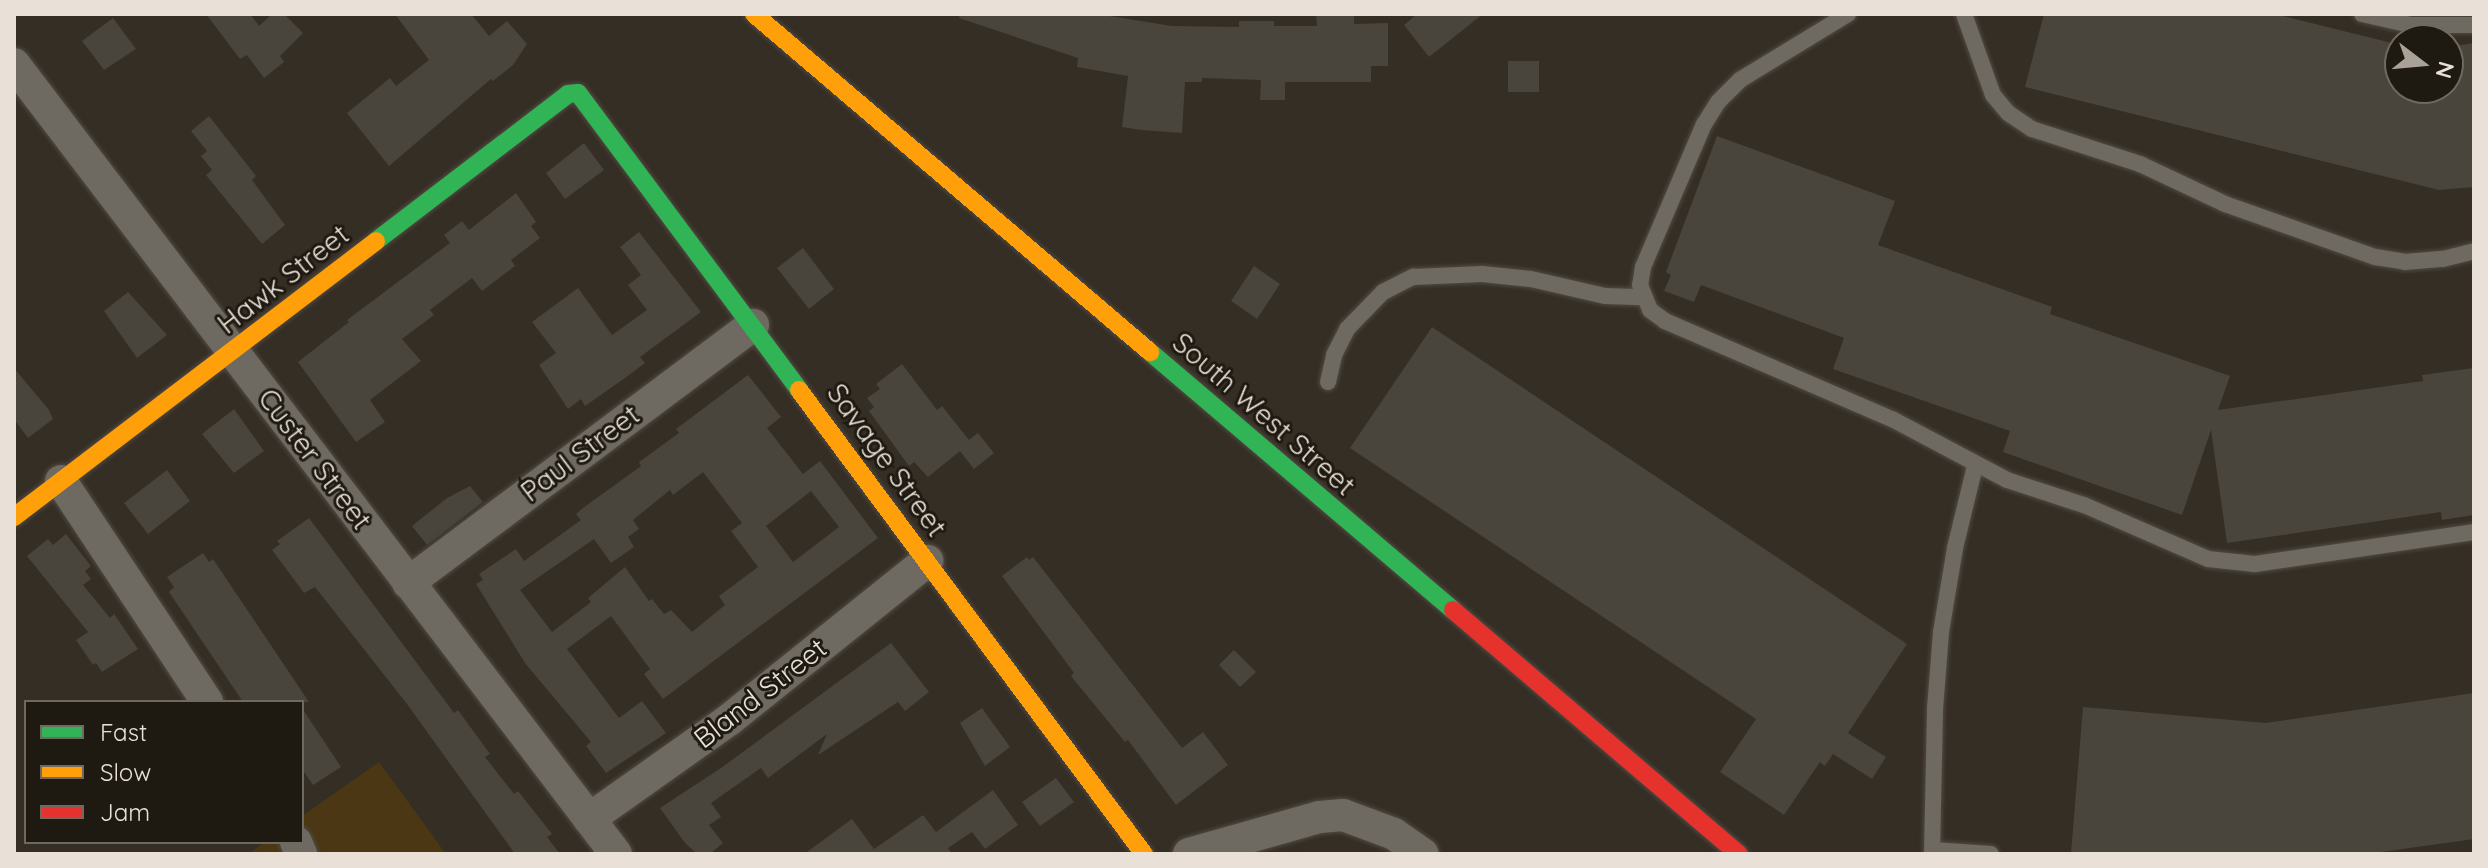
<!DOCTYPE html>
<html>
<head>
<meta charset="utf-8">
<style>
  body { margin:0 }
  #map { position:relative; width:2488px; height:868px; overflow:hidden; background:#352e24; font-family:Quicksand,sans-serif }
  div>[style] { position:absolute }
  [style*='--x'] { left:calc(var(--x)*1px); top:calc(var(--y)*1px); width:calc(var(--w)*1px); rotate:calc(var(--a)*1deg) }
  .green>* { inset:0; background:#4b3714 }
  .building>* { inset:0; background:#49443c }
  .roads { filter:drop-shadow(0 0 2px #514a43) drop-shadow(0 0 2px #514a43) }
  .lane>* { height:16px; margin:-8px; padding:0 8px; transform-origin:8px; border-radius:8px; background:#6e6961 }
  .street>* { height:32px; margin:-16px; padding:0 16px; transform-origin:16px; border-radius:16px; background:#6e6961 }
  .fast>* { height:18px; margin:-9px; padding:0 9px; transform-origin:9px; border-radius:9px; background:#30b455 }
  .slow>* { height:18px; margin:-9px; padding:0 9px; transform-origin:9px; border-radius:9px; background:#ff9f0a }
  .jam>* { height:18px; margin:-9px; padding:0 9px; transform-origin:9px; border-radius:9px; background:#e5322d }
  span { translate:-50% -50%; white-space:nowrap; text-align:center; line-height:1.15; -webkit-text-stroke:6px #1e1911; paint-order:stroke }
  .street-label { font-size:28px; color:#e9e1d7 }
  .frame { position:absolute; inset:0; border:16px solid #e9e1d7; pointer-events:none }
  .legend { position:absolute; left:24px; top:700px; width:280px; height:144px; box-sizing:border-box; background:#1e1911; border:2px solid #6f6960; margin:0; padding:10px 14px; list-style:none; font-size:24px; color:#e9e1d7 }
  .legend li { display:flex; align-items:center; gap:16px; height:40px }
  .legend b { width:40px; border:2px solid #6f6960 }
  .north { position:absolute; left:2384px; top:24px; width:80px; height:80px; box-sizing:border-box; background:#1e1911; border:2px solid #6f6960; border-radius:50%; rotate:106deg; font-size:22px; font-weight:700; line-height:32px; text-align:center; color:#e9e1d7 }
  .north::after { content:''; display:block; margin:auto; width:28px; height:36px; background:#aaa298; clip-path:polygon(50% 0,100% 100%,50% 72%,0 100%) }
</style>
</head>
<body>
<div id="map">
  <div class="green">
    <i style="clip-path:polygon(379px 762px,446px 854px,248px 854px,265px 842px,302px 842px,302px 816px)"></i>
  </div>
  <div class="building">
    <i style="clip-path:polygon(206px 14px,250px 14px,259px 26px,272px 14px,284px 14px,303px 33px,280px 56px,284px 62px,264px 78px,247px 55px,240px 59px)"></i>
    <i style="clip-path:polygon(395px 14px,471px 14px,489px 36px,507px 21px,527px 44px,513px 65px,493px 81px,491px 79px,389px 166px,347px 113px,390px 78px,396px 86px,429px 60px)"></i>
    <i style="clip-path:polygon(960px 14px,1097px 14px,1172px 26px,1239px 27px,1239px 21px,1274px 21px,1274px 26px,1317px 26px,1316px 14px,1354px 14px,1354px 24px,1388px 23px,1388px 66px,1371px 66px,1371px 82px,1285px 82px,1285px 100px,1260px 100px,1261px 80px,1202px 78px,1202px 82px,1185px 82px,1182px 133px,1141px 130px,1122px 127px,1128px 76px,1077px 67px,1078px 58px,959px 18px)"></i>
    <i style="clip-path:polygon(1417px 14px,1483px 14px,1429px 57px,1404px 25px)"></i>
    <i style="clip-path:polygon(2044px 14px,2275px 14px,2400px 45px,2400px 88px,2448px 88px,2448px 47px,2474px 43px,2474px 187px,2439px 190px,2025px 87px)"></i>
    <i style="clip-path:polygon(113px 18px,136px 49px,104px 70px,82px 41px)"></i>
    <i style="clip-path:polygon(1508px 61px,1539px 61px,1539px 92px,1508px 92px)"></i>
    <i style="clip-path:polygon(209px 116px,256px 176px,252px 180px,285px 225px,262px 244px,206px 175px,212px 170px,201px 156px,207px 151px,191px 131px)"></i>
    <i style="clip-path:polygon(1717px 136px,1895px 201px,1878px 245px,2052px 307px,2050px 314px,2230px 376px,2218px 410px,2423px 381px,2422px 375px,2474px 368px,2474px 515px,2442px 520px,2441px 512px,2227px 543px,2211px 430px,2182px 515px,2003px 452px,2010px 431px,1833px 369px,1844px 338px,1701px 285px,1694px 302px,1664px 291px,1671px 275px,1666px 272px)"></i>
    <i style="clip-path:polygon(584px 143px,604px 170px,565px 199px,546px 173px)"></i>
    <i style="clip-path:polygon(516px 193px,536px 222px,531px 226px,540px 238px,511px 260px,515px 266px,482px 291px,472px 278px,430px 310px,434px 315px,402px 339px,421px 361px,370px 400px,385px 422px,356px 442px,298px 362px,349px 322px,347px 320px,450px 243px,444px 235px,462px 221px,469px 230px)"></i>
    <i style="clip-path:polygon(639px 232px,701px 312px,640px 357px,645px 363px,625px 378px,585px 406px,581px 399px,568px 409px,539px 365px,556px 353px,532px 322px,578px 288px,612px 335px,647px 310px,628px 285px,641px 275px,620px 247px)"></i>
    <i style="clip-path:polygon(803px 248px,834px 289px,809px 309px,777px 268px)"></i>
    <i style="clip-path:polygon(1254px 266px,1280px 284px,1257px 319px,1231px 301px)"></i>
    <i style="clip-path:polygon(128px 292px,167px 335px,137px 358px,104px 311px)"></i>
    <i style="clip-path:polygon(1432px 327px,1907px 644px,1848px 733px,1886px 757px,1872px 779px,1833px 754px,1825px 766px,1820px 762px,1784px 815px,1720px 772px,1756px 719px,1350px 448px)"></i>
    <i style="clip-path:polygon(902px 364px,937px 410px,942px 406px,969px 440px,978px 433px,994px 453px,974px 469px,960px 451px,928px 477px,914px 462px,909px 466px,869px 411px,874px 407px,867px 398px,880px 389px,876px 384px)"></i>
    <i style="clip-path:polygon(14px 368px,49px 410px,53px 419px,28px 438px,14px 419px)"></i>
    <i style="clip-path:polygon(evenodd,748px 375px,781px 417px,767px 428px,803px 474px,820px 461px,878px 538px,663px 699px,644px 674px,650px 669px,611px 616px,567px 649px,619px 718px,642px 701px,666px 733px,606px 773px,586px 746px,591px 742px,525px 663px,476px 584px,483px 580px,479px 574px,516px 549px,524px 561px,581px 520px,576px 514px,583px 508px,641px 466px,639px 462px,679px 433px,676px 429px,748px 375px,703px 472px,742px 523px,731px 531px,758px 567px,719px 596px,725px 605px,692px 632px,671px 610px,664px 614px,652px 599px,649px 601px,625px 567px,588px 598px,591px 602px,552px 632px,520px 590px,594px 539px,611px 563px,634px 547px,628px 537px,639px 529px,633px 520px,670px 490px,673px 495px,703px 472px,748px 375px,811px 491px,839px 527px,793px 562px,766px 526px,811px 491px)"></i>
    <i style="clip-path:polygon(234px 409px,264px 451px,234px 473px,202px 434px)"></i>
    <i style="clip-path:polygon(167px 470px,190px 501px,148px 534px,124px 503px)"></i>
    <i style="clip-path:polygon(470px 486px,483px 502px,427px 545px,412px 526px,447px 498px)"></i>
    <i style="clip-path:polygon(309px 518px,454px 713px,458px 710px,490px 754px,485px 757px,514px 794px,518px 791px,552px 834px,547px 837px,560px 854px,515px 854px,407px 704px,315px 587px,304px 593px,272px 550px,280px 544px,277px 541px)"></i>
    <i style="clip-path:polygon(66px 534px,91px 566px,85px 571px,91px 579px,83px 585px,110px 618px,114px 614px,138px 649px,102px 672px,96px 663px,93px 665px,76px 640px,88px 632px,27px 556px,48px 539px,53px 545px)"></i>
    <i style="clip-path:polygon(203px 553px,209px 562px,213px 559px,309px 702px,243px 702px,169px 592px,174px 587px,167px 577px)"></i>
    <i style="clip-path:polygon(1027px 557px,1029px 560px,1033px 557px,1182px 748px,1203px 732px,1228px 765px,1176px 805px,1128px 740px,1125px 742px,1071px 676px,1074px 673px,1002px 576px)"></i>
    <i style="clip-path:polygon(891px 643px,929px 692px,905px 711px,898px 702px,818px 755px,827px 734px,768px 778px,761px 768px,711px 803px,721px 817px,709px 825px,723px 843px,710px 854px,697px 854px,685px 843px,660px 808px,721px 768px)"></i>
    <i style="clip-path:polygon(1234px 650px,1256px 672px,1240px 687px,1219px 665px)"></i>
    <i style="clip-path:polygon(2474px 693px,2474px 839px,2367px 854px,2071px 853px,2083px 707px,2266px 723px)"></i>
    <i style="clip-path:polygon(302px 708px,341px 767px,313px 785px,302px 769px)"></i>
    <i style="clip-path:polygon(982px 708px,1010px 747px,985px 766px,960px 723px)"></i>
    <i style="clip-path:polygon(1056px 778px,1074px 802px,1040px 826px,1022px 802px)"></i>
    <i style="clip-path:polygon(993px 790px,1018px 825px,985px 849px,972px 832px,948px 848px,952px 854px,804px 854px,852px 819px,874px 849px,923px 815px,936px 832px)"></i>
  </div>
  <div class="roads">
    <div class="lane">
      <i style="--x:1848;--y:14;--w:127;--a:148.6"></i>
      <i style="--x:1740;--y:80;--w:31;--a:135"></i>
      <i style="--x:1718;--y:102;--w:26;--a:122"></i>
      <i style="--x:1704;--y:124;--w:155;--a:113.1"></i>
      <i style="--x:1643;--y:267;--w:18;--a:99"></i>
      <i style="--x:1640;--y:285;--w:27;--a:68"></i>
      <i style="--x:1650;--y:310;--w:19;--a:36"></i>
      <i style="--x:1665;--y:321;--w:247;--a:23.4"></i>
      <i style="--x:1892;--y:419;--w:130;--a:27.9"></i>
      <i style="--x:2007;--y:480;--w:81;--a:18"></i>
      <i style="--x:2084;--y:505;--w:135;--a:23.5"></i>
      <i style="--x:2208;--y:559;--w:47;--a:6.1"></i>
      <i style="--x:2255;--y:564;--w:221;--a:-8.3"></i>
      <i style="--x:1964;--y:14;--w:86;--a:70.3"></i>
      <i style="--x:1993;--y:95;--w:23;--a:50"></i>
      <i style="--x:2008;--y:113;--w:29;--a:34"></i>
      <i style="--x:2032;--y:129;--w:114;--a:18"></i>
      <i style="--x:2140;--y:164;--w:94;--a:25.2"></i>
      <i style="--x:2225;--y:204;--w:159;--a:19.5"></i>
      <i style="--x:2375;--y:257;--w:30;--a:9"></i>
      <i style="--x:2405;--y:262;--w:38;--a:-5"></i>
      <i style="--x:2443;--y:259;--w:32;--a:-14"></i>
      <i style="--x:2362;--y:14;--w:50;--a:12.7"></i>
      <i style="--x:2411;--y:25;--w:63;--a:0"></i>
      <i style="--x:1328;--y:382;--w:28;--a:-77"></i>
      <i style="--x:1334;--y:355;--w:29;--a:-63"></i>
      <i style="--x:1347;--y:329;--w:52;--a:-45.8"></i>
      <i style="--x:1383;--y:292;--w:34;--a:-27"></i>
      <i style="--x:1413;--y:277;--w:69;--a:-2.5"></i>
      <i style="--x:1482;--y:274;--w:49;--a:5.8"></i>
      <i style="--x:1531;--y:279;--w:76;--a:12.9"></i>
      <i style="--x:1605;--y:296;--w:37;--a:2"></i>
      <i style="--x:1933;--y:850;--w:58;--a:3.9"></i>
      <i style="--x:1932;--y:854;--w:145;--a:-88.8"></i>
      <i style="--x:1935;--y:709;--w:77;--a:-85.5"></i>
      <i style="--x:1941;--y:632;--w:85;--a:-80.5"></i>
      <i style="--x:1955;--y:548;--w:84;--a:-76.3"></i>
    </div>
    <div class="street">
      <i style="--x:14;--y:64;--w:993;--a:52.69"></i>
      <i style="--x:61;--y:481;--w:265;--a:56.5"></i>
      <i style="--x:408;--y:583;--w:431;--a:-36.8"></i>
      <i style="--x:589;--y:819;--w:173;--a:-35.3"></i>
      <i style="--x:730;--y:719;--w:253;--a:-38.7"></i>
      <i style="--x:296;--y:842;--w:13;--a:67"></i>
      <i style="--x:1189;--y:854;--w:136;--a:-15.8"></i>
      <i style="--x:1320;--y:817;--w:23;--a:-5"></i>
      <i style="--x:1343;--y:815;--w:54;--a:20.4"></i>
      <i style="--x:1394;--y:834;--w:35;--a:35"></i>
    </div>
    <div class="fast">
      <i style="--x:376;--y:241;--w:242;--a:-37.4"></i>
      <i style="--x:568;--y:94;--w:10;--a:-6"></i>
      <i style="--x:578;--y:93;--w:370;--a:53.3"></i>
      <i style="--x:1150;--y:352;--w:398;--a:40.4"></i>
    </div>
    <div class="slow">
      <i style="--x:754;--y:14;--w:521;--a:40.48"></i>
      <i style="--x:799;--y:390;--w:578;--a:53.37"></i>
      <i style="--x:14;--y:517;--w:455;--a:-37.3"></i>
    </div>
    <div class="jam">
      <i style="--x:1453;--y:610;--w:376;--a:40.5"></i>
    </div>
  </div>
  <div class="street-label">
    <span style="left:283px;top:279px;rotate:-38deg">Hawk Street</span>
    <span style="left:1264px;top:414px;rotate:41deg">South West Street</span>
    <span style="left:580px;top:453px;rotate:-37deg">Paul Street</span>
    <span style="left:315px;top:459px;rotate:53deg">Custer Street</span>
    <span style="left:887px;top:460px;rotate:54deg">Savage Street</span>
    <span style="left:760px;top:693px;rotate:-38deg">Bland Street</span>
  </div>
  <div class="frame"></div>
  <ul class="legend">
  <li><b style="height:10px;background:#30b455"></b>Fast</li>
  <li><b style="height:10px;background:#ff9f0a"></b>Slow</li>
  <li><b style="height:10px;background:#e5322d"></b>Jam</li>
  </ul>
  <div class="north">N</div>
</div>
</body>
</html>
